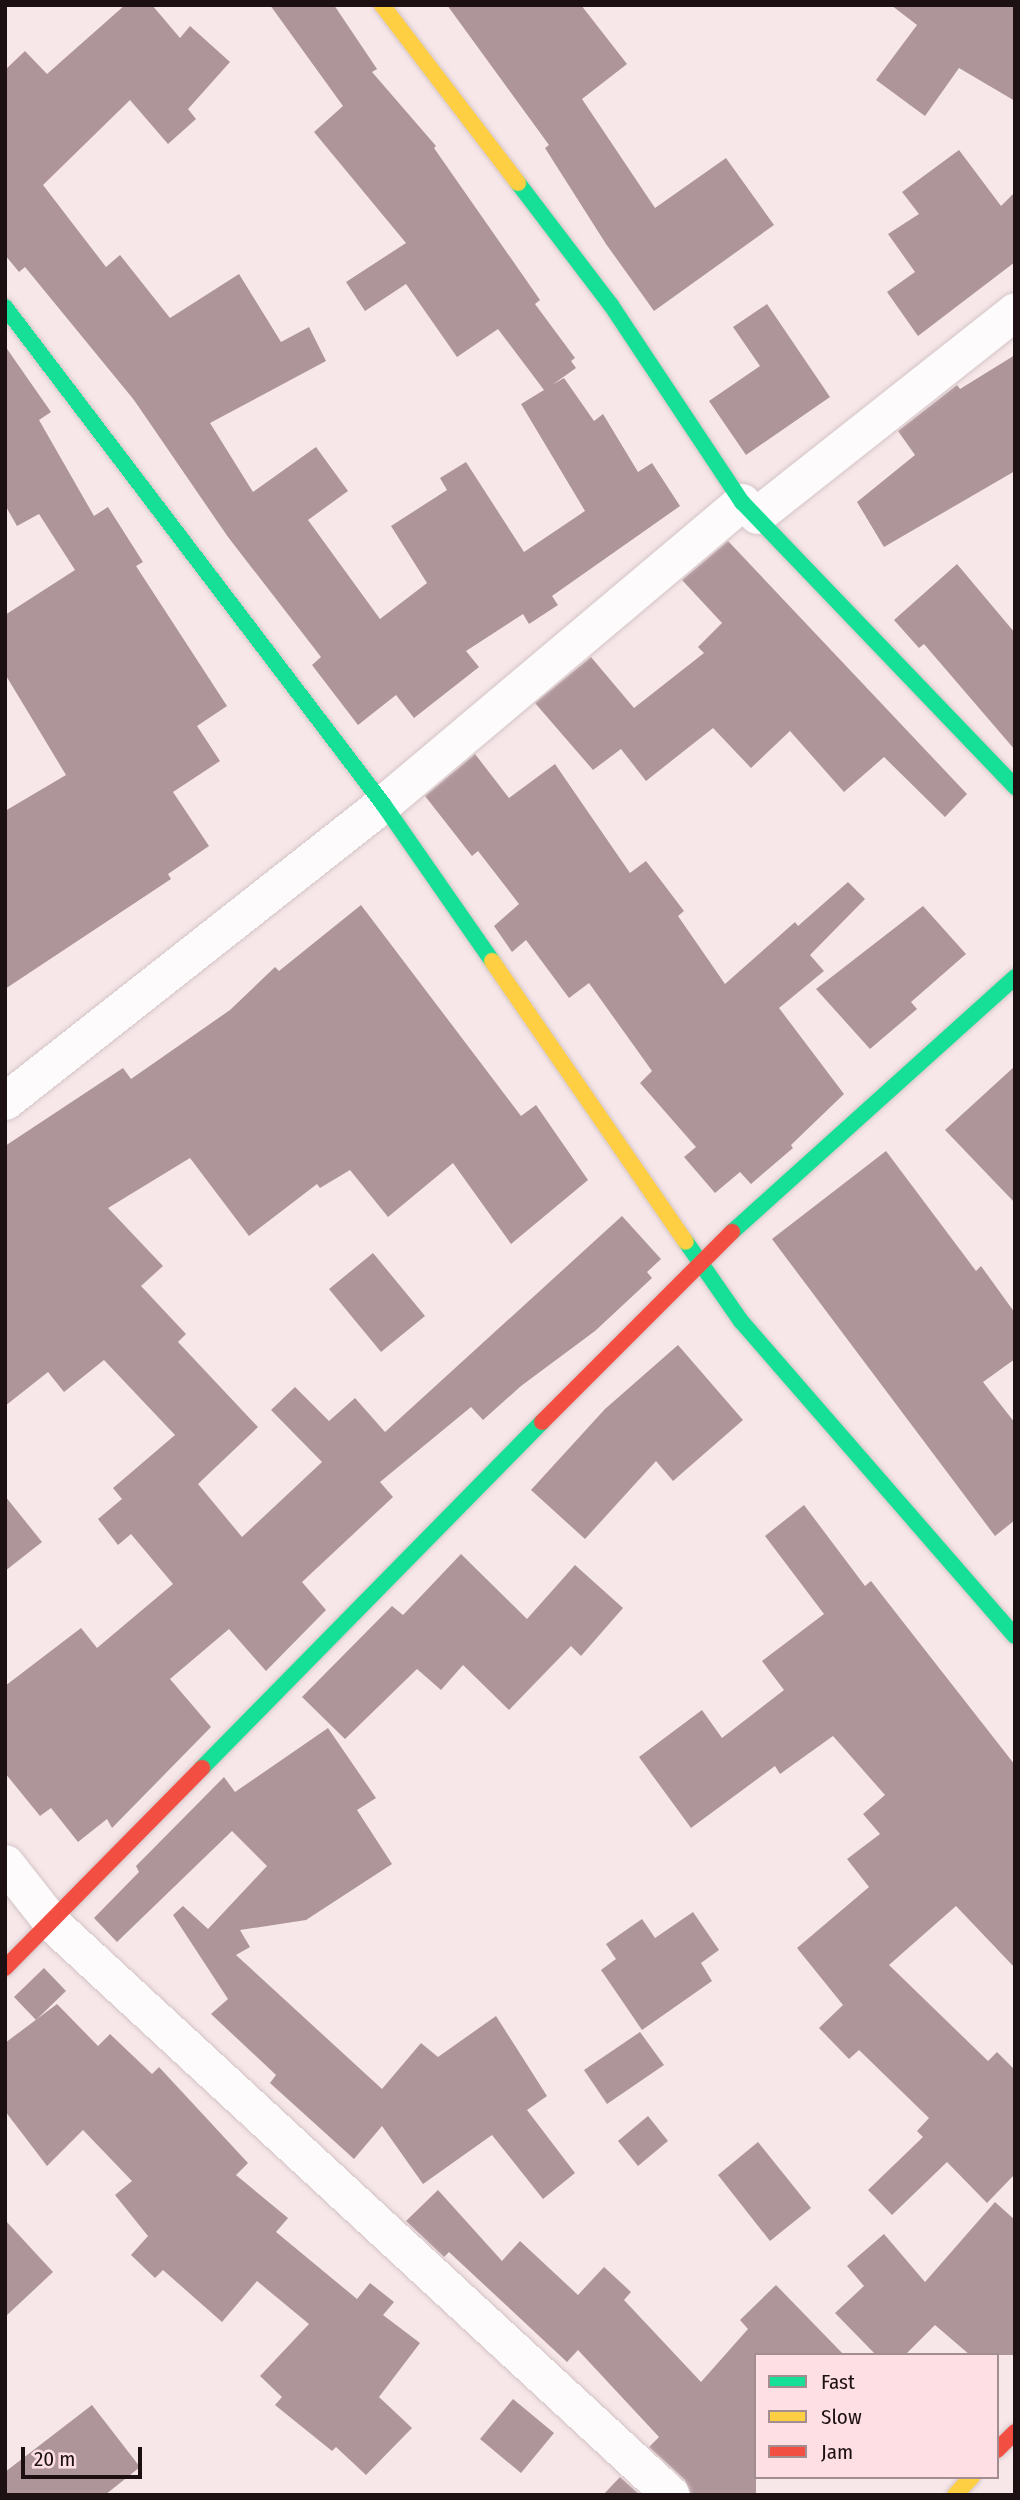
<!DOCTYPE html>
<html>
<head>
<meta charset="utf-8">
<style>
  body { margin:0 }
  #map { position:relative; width:1020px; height:2500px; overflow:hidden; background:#f7e7e9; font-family:"Fira Sans Condensed",sans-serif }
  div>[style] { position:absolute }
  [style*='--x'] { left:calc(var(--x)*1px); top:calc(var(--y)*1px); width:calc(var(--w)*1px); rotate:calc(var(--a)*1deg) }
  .building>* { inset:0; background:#ae959a }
  .roads { filter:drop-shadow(0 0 2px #d3c4c6) drop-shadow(0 0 2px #d3c4c6) }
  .street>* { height:37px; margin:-18.5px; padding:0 18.5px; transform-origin:18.5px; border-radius:18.5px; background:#fefbfc }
  .fast>* { height:16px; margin:-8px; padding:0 8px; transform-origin:8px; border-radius:8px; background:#16e098 }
  .slow>* { height:16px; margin:-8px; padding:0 8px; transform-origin:8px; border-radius:8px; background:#ffcf43 }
  .jam>* { height:16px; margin:-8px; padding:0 8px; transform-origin:8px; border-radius:8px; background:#f24e42 }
  span { translate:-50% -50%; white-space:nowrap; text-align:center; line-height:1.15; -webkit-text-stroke:7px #fee0e4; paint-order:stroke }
  .frame { position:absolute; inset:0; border:7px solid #1c1012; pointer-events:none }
  .legend { position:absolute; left:754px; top:2353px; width:245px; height:126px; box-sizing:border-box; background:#fee0e4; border:2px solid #a48d90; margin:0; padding:9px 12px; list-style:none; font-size:21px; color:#1c1012 }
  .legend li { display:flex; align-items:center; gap:14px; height:35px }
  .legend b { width:35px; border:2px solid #a48d90 }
  .scale { position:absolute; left:21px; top:2447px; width:121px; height:32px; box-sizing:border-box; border:4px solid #1c1012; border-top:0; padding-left:9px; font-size:21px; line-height:24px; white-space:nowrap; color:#1c1012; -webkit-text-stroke:5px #fee0e4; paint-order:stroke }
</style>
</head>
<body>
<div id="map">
  <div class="building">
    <i style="clip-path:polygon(125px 5px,152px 5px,180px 38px,190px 26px,230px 62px,188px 109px,196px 119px,168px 144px,130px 100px,43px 185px,106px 267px,120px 255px,170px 318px,239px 274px,281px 342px,309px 327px,326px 361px,210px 423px,253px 492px,316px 447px,348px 491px,308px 520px,380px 619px,427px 583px,391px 526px,447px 490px,440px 478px,466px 462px,524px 552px,585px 511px,521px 404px,544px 390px,498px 329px,457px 357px,406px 284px,365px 311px,346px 282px,406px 243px,314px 132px,343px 106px,270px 5px,334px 5px,377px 69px,372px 72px,436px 146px,434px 148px,540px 300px,535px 304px,575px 358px,571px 361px,576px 368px,552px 385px,564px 378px,594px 421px,603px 414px,638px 472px,652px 463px,680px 506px,552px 596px,558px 605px,529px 624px,523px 614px,466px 651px,479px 667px,414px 718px,396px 695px,358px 725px,312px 665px,321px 657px,228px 537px,134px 400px,25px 267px,19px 272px,5px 255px,5px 70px,25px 51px,47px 74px)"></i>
    <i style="clip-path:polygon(447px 5px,581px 5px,627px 64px,582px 99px,655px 208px,726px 158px,774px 225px,654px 311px,606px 244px,545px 148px,549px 145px)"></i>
    <i style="clip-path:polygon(891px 5px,1015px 5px,1015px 101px,959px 68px,925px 116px,876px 80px,917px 25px)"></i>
    <i style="clip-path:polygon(959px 150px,1001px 206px,1015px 192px,1015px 262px,918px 336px,887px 292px,915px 272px,888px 234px,919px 214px,902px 192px)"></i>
    <i style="clip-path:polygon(767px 304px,830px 397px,746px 455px,709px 401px,760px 366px,733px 327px)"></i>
    <i style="clip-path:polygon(5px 346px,51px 412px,39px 420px,94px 516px,108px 507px,143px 562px,136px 566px,227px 706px,197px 726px,220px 761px,173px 792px,209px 846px,168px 874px,171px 879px,5px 989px,5px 811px,66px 775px,5px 674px,5px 615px,75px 570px,39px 514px,17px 526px,5px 505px)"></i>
    <i style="clip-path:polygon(1015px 355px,1015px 471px,884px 547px,857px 502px,915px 455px,898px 431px,957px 385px,960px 389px)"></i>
    <i style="clip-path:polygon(728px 541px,967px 794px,945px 817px,884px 757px,844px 792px,790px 731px,751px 768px,713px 728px,646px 781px,621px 749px,593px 770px,535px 703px,591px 657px,634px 708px,704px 653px,698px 647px,722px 623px,682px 580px)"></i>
    <i style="clip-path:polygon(957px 564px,1015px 633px,1015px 750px,924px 644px,919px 648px,894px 620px)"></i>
    <i style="clip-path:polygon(475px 754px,509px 798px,555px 764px,630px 873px,646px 861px,684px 911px,678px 916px,725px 984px,795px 922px,798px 926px,848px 882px,865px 899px,810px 955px,824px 971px,779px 1008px,844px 1094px,791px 1145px,793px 1148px,751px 1184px,740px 1172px,715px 1193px,684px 1157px,696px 1147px,640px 1083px,652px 1071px,589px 983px,569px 998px,526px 940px,512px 952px,494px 926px,519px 904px,478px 851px,472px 856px,425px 796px)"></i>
    <i style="clip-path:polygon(361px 905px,521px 1116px,536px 1105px,588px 1180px,511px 1244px,453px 1163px,388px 1217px,350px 1170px,320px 1188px,317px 1184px,249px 1236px,190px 1158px,108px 1208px,163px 1266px,141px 1286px,186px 1334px,178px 1342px,258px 1427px,198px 1484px,242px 1537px,322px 1462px,271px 1410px,295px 1387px,329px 1421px,355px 1398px,385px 1432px,622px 1216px,661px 1259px,647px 1272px,652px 1278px,595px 1331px,521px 1386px,483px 1420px,471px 1407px,380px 1482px,393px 1497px,302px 1582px,326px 1610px,266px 1671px,229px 1629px,170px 1679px,211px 1727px,112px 1828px,107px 1819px,78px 1842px,51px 1808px,40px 1816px,5px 1773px,5px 1686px,81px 1628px,97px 1648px,173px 1584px,131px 1534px,118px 1545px,98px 1519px,122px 1499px,113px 1488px,175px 1435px,104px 1360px,64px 1392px,48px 1372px,5px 1406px,5px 1146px,123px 1068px,131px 1079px,230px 1010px,275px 967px,279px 971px)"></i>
    <i style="clip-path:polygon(923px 906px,966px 954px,911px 1002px,917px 1009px,870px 1049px,816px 989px)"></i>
    <i style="clip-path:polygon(1015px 1066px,1015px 1203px,945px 1130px)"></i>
    <i style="clip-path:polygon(886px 1151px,976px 1271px,981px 1266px,1015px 1313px,1015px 1359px,983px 1382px,1015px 1423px,1015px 1520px,995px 1536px,772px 1239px)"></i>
    <i style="clip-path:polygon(373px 1253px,425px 1316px,381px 1352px,329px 1289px)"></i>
    <i style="clip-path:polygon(678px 1345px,743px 1420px,673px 1481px,656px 1461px,585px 1539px,531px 1490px,605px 1409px)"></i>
    <i style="clip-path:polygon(5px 1496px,42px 1542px,5px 1571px)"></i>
    <i style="clip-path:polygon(804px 1505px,865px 1586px,871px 1581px,1015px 1765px,1015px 1968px,956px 1906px,889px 1965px,988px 2061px,997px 2052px,1015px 2070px,1015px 2174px,987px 2203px,947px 2162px,892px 2215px,868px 2190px,923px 2137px,917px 2131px,929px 2118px,859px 2050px,849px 2059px,819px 2028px,843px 2005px,797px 1948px,869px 1887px,847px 1859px,880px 1834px,863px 1814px,885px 1795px,833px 1736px,780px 1774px,775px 1766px,691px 1828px,639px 1757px,702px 1710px,722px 1738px,784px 1690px,762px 1661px,824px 1614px,765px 1536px)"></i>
    <i style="clip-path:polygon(461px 1554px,527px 1619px,575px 1565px,623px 1608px,581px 1656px,571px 1646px,509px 1710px,463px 1665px,441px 1690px,417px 1669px,345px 1739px,302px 1697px,392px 1606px,403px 1615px)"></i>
    <i style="clip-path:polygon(328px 1728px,376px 1798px,357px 1810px,392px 1864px,306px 1920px,240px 1930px,250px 1947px,236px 1955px,382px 2089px,421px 2043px,438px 2057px,496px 2016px,547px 2096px,527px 2110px,575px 2173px,543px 2199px,492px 2135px,423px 2184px,382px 2126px,354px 2159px,270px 2083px,276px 2075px,211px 2014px,228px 1999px,173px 1915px,183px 1906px,208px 1929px,267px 1866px,232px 1831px,117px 1942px,94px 1918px,139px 1872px,136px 1866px,224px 1777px,235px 1792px)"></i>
    <i style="clip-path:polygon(693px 1912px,719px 1950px,701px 1963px,712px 1981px,642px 2030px,601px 1970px,616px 1959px,606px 1944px,642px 1919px,655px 1938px)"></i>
    <i style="clip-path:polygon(44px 1968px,66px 1991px,36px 2020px,14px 1997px)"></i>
    <i style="clip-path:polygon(57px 2004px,98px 2046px,110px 2034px,152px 2074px,159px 2067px,248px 2163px,236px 2175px,288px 2218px,276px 2232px,357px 2299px,370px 2283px,394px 2302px,383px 2315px,420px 2343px,379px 2397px,412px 2428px,366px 2475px,336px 2447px,332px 2451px,275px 2405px,282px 2397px,260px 2376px,309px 2324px,257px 2281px,222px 2322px,163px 2270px,155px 2278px,131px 2255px,148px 2236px,115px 2195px,132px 2181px,83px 2130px,47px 2166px,5px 2111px,5px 2043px)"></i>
    <i style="clip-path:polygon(640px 2032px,664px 2065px,607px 2104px,584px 2070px)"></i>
    <i style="clip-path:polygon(648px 2116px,668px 2141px,638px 2166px,618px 2141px)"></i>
    <i style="clip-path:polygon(758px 2142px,811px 2208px,770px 2241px,718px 2175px)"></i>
    <i style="clip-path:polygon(438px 2190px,502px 2261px,520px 2241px,578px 2295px,604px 2267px,631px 2292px,624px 2300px,701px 2382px,748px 2329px,740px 2320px,776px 2285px,844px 2355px,756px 2355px,756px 2495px,691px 2495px,685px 2480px,649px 2447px,659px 2437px,578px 2350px,567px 2362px,449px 2252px,444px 2257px,406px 2221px)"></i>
    <i style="clip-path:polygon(995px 2202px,1015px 2220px,1015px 2355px,970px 2355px,935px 2325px,905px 2355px,876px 2355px,835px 2313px,864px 2286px,847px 2266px,884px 2234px,925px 2282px)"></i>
    <i style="clip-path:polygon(5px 2220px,53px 2272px,5px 2317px)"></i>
    <i style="clip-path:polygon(513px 2399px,554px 2433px,521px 2473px,480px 2439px)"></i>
    <i style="clip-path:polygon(92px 2405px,140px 2467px,105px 2495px,5px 2495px,5px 2472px)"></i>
    <i style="clip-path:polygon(620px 2477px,640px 2495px,603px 2495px)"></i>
  </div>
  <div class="roads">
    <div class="street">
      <i style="--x:757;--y:515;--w:329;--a:-38.3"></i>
      <i style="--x:5;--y:1101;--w:481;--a:-38.2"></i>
      <i style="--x:383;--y:804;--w:469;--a:-40.1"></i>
      <i style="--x:5;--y:1863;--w:78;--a:51.8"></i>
      <i style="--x:53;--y:1924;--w:841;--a:42.74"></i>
    </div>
    <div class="fast">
      <i style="--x:518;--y:183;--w:153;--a:52.7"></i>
      <i style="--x:611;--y:305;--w:237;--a:56.4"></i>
      <i style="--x:742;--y:502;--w:395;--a:46.2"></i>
      <i style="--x:5;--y:307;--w:624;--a:52.74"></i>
      <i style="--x:383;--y:804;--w:191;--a:55.2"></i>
      <i style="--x:732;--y:1232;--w:381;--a:-42"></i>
      <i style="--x:686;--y:1242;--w:96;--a:55.2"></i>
      <i style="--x:741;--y:1321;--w:417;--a:49"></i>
      <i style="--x:202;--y:1768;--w:485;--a:-45.5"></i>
    </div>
    <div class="slow">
      <i style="--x:382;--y:5;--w:224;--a:52.6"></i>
      <i style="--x:492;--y:961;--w:341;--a:55.4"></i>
      <i style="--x:955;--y:2495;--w:25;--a:-47"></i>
    </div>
    <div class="jam">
      <i style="--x:542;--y:1422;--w:269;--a:-45"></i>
      <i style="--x:5;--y:1968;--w:281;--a:-45.4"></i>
      <i style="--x:997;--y:2450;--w:25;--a:-45"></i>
    </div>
  </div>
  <div class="frame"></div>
  <ul class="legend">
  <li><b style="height:9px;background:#16e098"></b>Fast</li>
  <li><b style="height:9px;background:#ffcf43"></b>Slow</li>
  <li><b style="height:9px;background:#f24e42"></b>Jam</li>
  </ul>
  <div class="scale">20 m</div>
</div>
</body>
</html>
